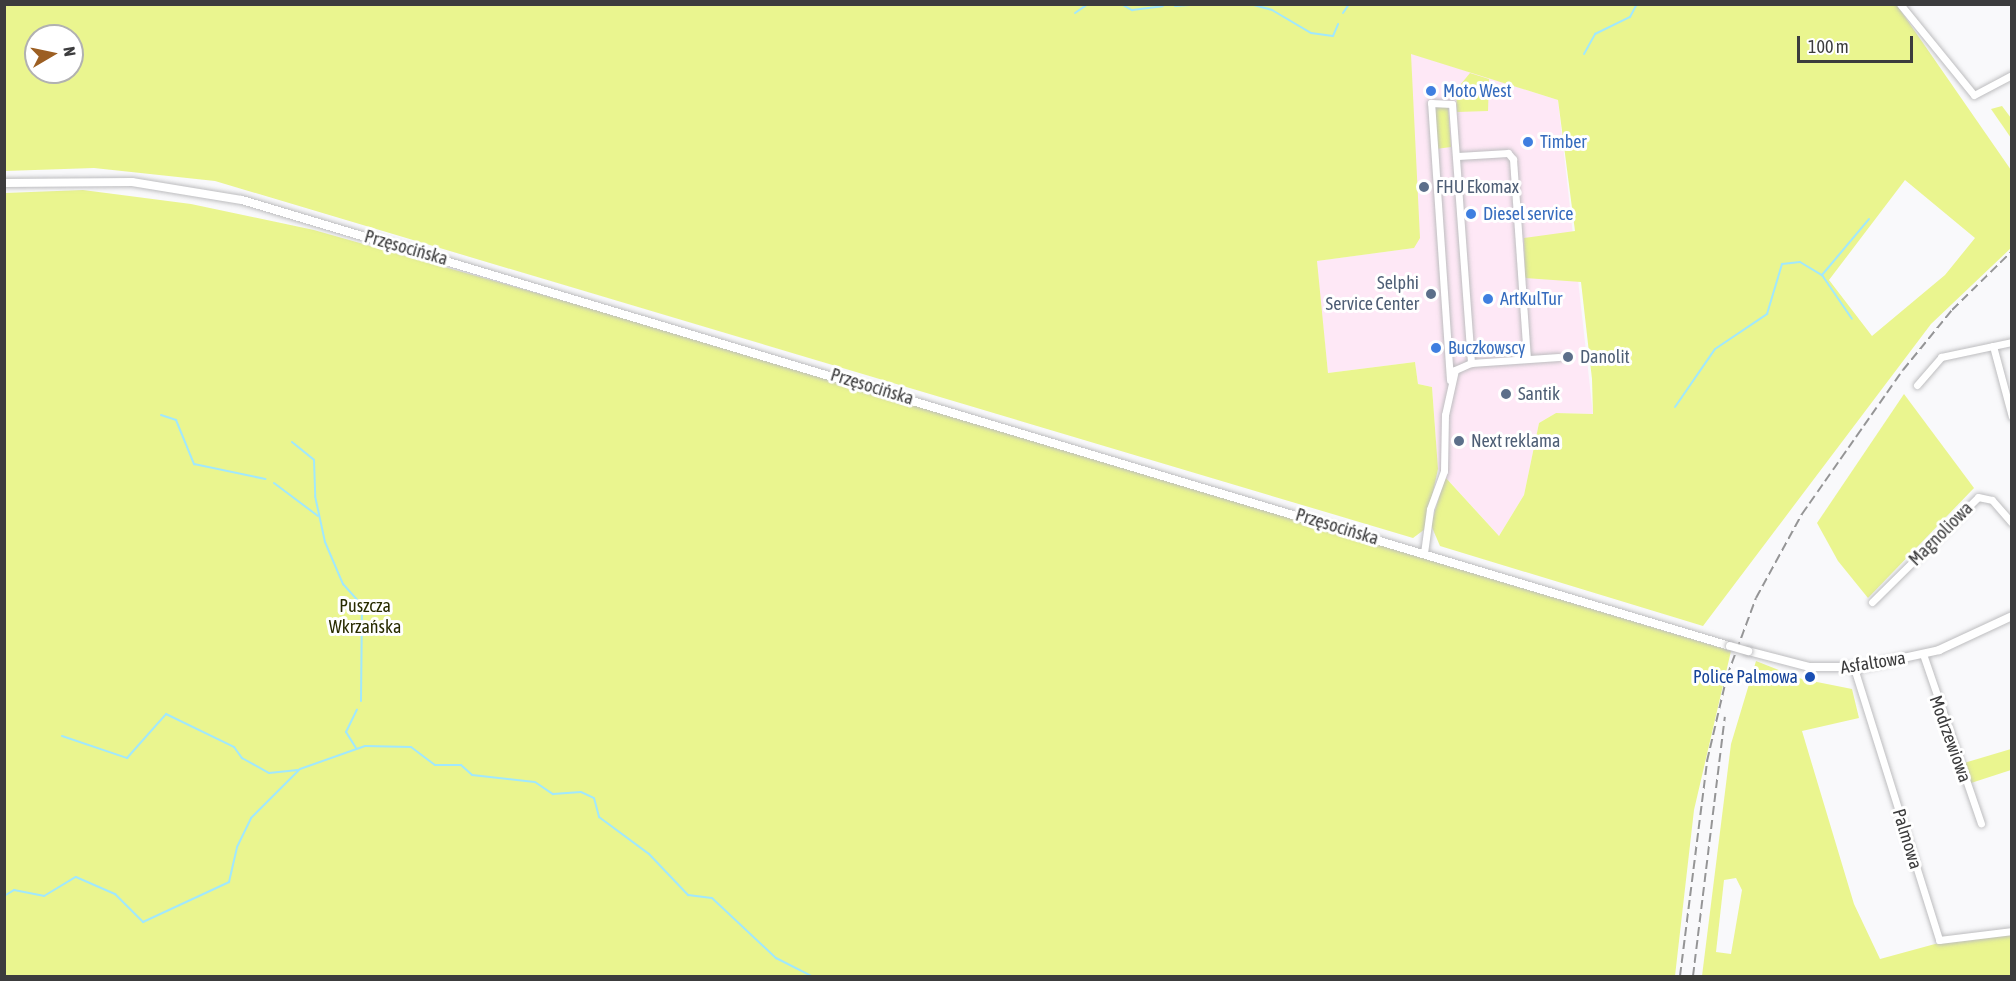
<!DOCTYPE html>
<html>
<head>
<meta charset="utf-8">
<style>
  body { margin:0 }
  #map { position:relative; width:2016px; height:981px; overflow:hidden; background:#f9f9fb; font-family:"Asap Condensed",sans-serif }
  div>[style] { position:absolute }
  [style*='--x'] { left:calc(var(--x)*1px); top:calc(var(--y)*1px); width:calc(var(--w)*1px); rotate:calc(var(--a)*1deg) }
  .commercial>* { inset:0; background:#fee8f6 }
  .green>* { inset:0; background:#eaf58f }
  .stream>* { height:2px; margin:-1px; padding:0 1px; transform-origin:1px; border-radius:1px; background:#a1e8fd }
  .roads { filter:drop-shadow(0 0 2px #bdbdbf) drop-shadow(0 0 2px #bdbdbf) }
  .minor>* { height:7px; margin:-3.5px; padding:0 3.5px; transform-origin:3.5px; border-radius:3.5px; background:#fff }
  .tertiary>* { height:8px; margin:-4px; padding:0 4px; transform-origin:4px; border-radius:4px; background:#fff }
  .rail>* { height:2px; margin-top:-1px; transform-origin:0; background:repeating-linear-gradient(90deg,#959596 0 9px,transparent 0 13.5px) }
  .bridges { filter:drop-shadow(0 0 2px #bdbdbf) drop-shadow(0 0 2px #bdbdbf) }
  .tertiary-bridge>* { height:8px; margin:-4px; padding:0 4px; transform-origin:4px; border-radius:4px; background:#fff }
  .dots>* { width:16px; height:16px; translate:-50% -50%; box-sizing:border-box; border:3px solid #fff; border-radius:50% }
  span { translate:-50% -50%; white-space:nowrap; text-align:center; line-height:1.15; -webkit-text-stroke:6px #fff; paint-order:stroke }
  .shop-label { font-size:18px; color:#366cbe }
  .left { translate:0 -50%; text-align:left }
  .service-label { font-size:18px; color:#4e5e75 }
  .right { translate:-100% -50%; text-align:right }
  .street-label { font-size:18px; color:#3c3c3d }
  .park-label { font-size:18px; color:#292c00 }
  .transit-label { font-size:18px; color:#164399 }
  .frame { position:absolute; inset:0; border:6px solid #3c3c3d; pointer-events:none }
  .north { position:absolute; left:24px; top:24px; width:60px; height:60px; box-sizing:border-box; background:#fff; border:2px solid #b1b1b1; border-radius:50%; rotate:81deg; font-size:16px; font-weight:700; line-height:24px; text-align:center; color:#3c3c3d }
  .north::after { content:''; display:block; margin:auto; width:21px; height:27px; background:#9c5f23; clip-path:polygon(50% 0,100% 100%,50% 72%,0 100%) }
  .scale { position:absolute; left:1797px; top:36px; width:116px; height:27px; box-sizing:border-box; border:3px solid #3c3c3d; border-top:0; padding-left:8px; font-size:18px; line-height:21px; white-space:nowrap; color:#3c3c3d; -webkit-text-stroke:4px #fff; paint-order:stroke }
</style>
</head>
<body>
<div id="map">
  <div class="commercial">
    <i style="clip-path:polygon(1410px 53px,1558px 100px,1593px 414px,1556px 413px,1539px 423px,1524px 495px,1499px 536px,1438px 469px,1432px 387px,1418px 384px,1415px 362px,1328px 373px,1316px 261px,1414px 248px)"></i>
  </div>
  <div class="green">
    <i style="clip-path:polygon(evenodd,1896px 4px,2011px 170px,2012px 247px,1931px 324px,1703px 626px,1440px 546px,1431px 525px,1445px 477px,1499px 536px,1524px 495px,1539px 423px,1556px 413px,1593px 414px,1592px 379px,1581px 282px,1525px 278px,1524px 238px,1575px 231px,1558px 100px,1411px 54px,1420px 238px,1414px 248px,1317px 261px,1328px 373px,1415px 362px,1418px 384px,1432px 387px,1438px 469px,1425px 529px,1413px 538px,215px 181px,94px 168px,5px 171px,5px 5px,1896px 4px,36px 36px,72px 36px,72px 72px,36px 72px,36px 36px,1896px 4px,1905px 180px,1975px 238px,1945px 275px,1872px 336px,1829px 280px,1905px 180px)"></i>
    <i style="clip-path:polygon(1470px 73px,1489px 79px,1488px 111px,1457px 112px,1456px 90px)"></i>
    <i style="clip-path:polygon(1448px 106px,1451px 147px,1436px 149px,1433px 107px)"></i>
    <i style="clip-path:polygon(2002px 106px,2011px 118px,2011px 138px,1991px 109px)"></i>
    <i style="clip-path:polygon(83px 190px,191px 204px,314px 230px,667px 330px,1731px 651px,1694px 810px,1675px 976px,5px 976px,5px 193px)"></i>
    <i style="clip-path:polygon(1904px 394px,1974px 488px,1868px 598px,1838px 561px,1817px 523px)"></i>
    <i style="clip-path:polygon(evenodd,1756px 661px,1802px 679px,1852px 689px,1859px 718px,1802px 731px,1854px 904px,1880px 959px,1935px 944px,2011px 934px,2011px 976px,1702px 976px,1731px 744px,1756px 661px,1736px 878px,1742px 890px,1731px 954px,1716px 952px,1724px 880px,1736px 878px)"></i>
    <i style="clip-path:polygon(2011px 749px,2011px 770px,1971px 783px,1964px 763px)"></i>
  </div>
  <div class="stream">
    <i style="--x:1121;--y:4;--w:13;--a:29"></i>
    <i style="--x:1132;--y:10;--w:31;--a:-7"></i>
    <i style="--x:1250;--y:4;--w:23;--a:15"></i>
    <i style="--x:1272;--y:10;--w:45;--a:30.5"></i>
    <i style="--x:1311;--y:33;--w:22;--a:8"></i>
    <i style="--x:1333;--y:36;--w:13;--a:-67"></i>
    <i style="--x:1175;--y:6;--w:29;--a:-4"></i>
    <i style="--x:1075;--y:13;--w:16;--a:-35"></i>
    <i style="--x:1343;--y:13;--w:11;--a:-56"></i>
    <i style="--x:1584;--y:54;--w:23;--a:-61"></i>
    <i style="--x:1595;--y:34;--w:39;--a:-26"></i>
    <i style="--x:1630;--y:17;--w:15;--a:-62"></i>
    <i style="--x:1822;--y:275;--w:53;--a:55.7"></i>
    <i style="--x:1675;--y:407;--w:70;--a:-55.4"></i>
    <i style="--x:1715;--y:349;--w:63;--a:-33.9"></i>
    <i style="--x:1767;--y:314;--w:52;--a:-73.3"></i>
    <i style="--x:1782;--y:264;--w:18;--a:-6"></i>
    <i style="--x:1800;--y:262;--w:26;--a:31"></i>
    <i style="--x:1822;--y:275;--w:73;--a:-50"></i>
    <i style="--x:161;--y:415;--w:16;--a:18"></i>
    <i style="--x:176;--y:420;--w:48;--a:67.8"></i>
    <i style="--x:194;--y:464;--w:73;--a:11.9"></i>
    <i style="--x:292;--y:442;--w:28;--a:39"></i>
    <i style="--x:314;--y:460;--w:36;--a:88"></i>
    <i style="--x:315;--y:496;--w:47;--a:77.7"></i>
    <i style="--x:325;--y:542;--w:46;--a:66.8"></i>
    <i style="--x:343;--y:584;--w:28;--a:48"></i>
    <i style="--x:362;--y:605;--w:96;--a:90.6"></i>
    <i style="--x:274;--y:483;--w:55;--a:36.9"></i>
    <i style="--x:62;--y:736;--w:69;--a:18.7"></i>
    <i style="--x:127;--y:758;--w:59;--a:-48.4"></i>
    <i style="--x:166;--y:714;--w:76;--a:25.9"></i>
    <i style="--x:234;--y:747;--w:14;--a:54"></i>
    <i style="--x:242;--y:758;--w:31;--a:29"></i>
    <i style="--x:269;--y:773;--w:29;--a:-6"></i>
    <i style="--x:356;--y:748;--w:19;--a:-122"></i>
    <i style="--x:346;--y:732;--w:25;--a:-64"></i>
    <i style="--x:4;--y:896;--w:12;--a:-31"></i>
    <i style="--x:14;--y:890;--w:31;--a:11"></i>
    <i style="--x:44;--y:896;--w:37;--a:-31"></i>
    <i style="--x:76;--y:877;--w:43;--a:23.6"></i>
    <i style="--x:115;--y:894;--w:40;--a:45"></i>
    <i style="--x:143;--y:922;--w:95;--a:-24.9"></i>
    <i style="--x:229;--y:882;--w:36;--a:-77"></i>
    <i style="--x:237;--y:847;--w:32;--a:-64"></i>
    <i style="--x:251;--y:818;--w:69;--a:-45"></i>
    <i style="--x:300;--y:769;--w:69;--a:-19.5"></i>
    <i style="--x:365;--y:746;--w:46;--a:1.2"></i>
    <i style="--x:411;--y:747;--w:30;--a:37"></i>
    <i style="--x:435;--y:765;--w:26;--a:0"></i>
    <i style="--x:461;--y:765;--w:15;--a:42"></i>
    <i style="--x:472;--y:775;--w:63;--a:6.3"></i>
    <i style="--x:535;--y:782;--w:22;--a:34"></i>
    <i style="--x:553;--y:794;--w:28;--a:-4"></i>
    <i style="--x:581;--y:792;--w:14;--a:25"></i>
    <i style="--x:594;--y:798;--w:20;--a:75"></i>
    <i style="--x:599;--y:817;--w:62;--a:36.5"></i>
    <i style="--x:649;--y:854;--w:57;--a:46.4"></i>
    <i style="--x:688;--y:895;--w:24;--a:7"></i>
    <i style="--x:712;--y:898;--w:88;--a:43.2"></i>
    <i style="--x:776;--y:958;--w:39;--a:27"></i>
  </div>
  <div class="roads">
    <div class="minor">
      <i style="--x:1900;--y:4;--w:117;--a:50.9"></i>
      <i style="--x:1974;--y:95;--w:43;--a:-27.8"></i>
      <i style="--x:1458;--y:156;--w:50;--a:-3.4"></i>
      <i style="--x:1508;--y:153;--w:8;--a:50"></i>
      <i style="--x:1513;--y:159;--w:200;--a:86"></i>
      <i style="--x:1993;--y:346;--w:73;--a:75"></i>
      <i style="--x:1450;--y:380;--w:278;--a:-93.9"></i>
      <i style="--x:1431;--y:103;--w:21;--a:3"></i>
      <i style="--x:1452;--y:104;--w:260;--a:85.8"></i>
      <i style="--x:1917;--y:385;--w:37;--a:-49"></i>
      <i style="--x:1941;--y:357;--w:73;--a:-11.9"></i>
      <i style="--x:1424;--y:553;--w:44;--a:-82.2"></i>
      <i style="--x:1430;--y:509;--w:40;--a:-69.8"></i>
      <i style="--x:1444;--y:471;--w:56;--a:-89"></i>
      <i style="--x:1445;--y:415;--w:46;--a:-77.5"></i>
      <i style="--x:1455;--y:370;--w:17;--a:-24"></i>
      <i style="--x:1471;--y:363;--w:88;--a:-3.9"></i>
      <i style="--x:1872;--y:602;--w:149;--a:-44.7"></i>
      <i style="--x:1978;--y:497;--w:14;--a:12"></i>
      <i style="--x:1992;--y:500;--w:30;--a:49"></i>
      <i style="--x:1923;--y:654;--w:179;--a:71.1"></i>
      <i style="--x:1854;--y:668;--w:285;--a:72.6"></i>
      <i style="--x:1939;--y:940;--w:74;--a:-7"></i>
    </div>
    <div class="tertiary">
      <i style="--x:4;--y:183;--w:128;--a:-0.4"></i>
      <i style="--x:132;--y:182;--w:111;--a:9.3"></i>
      <i style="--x:242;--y:200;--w:1553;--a:16.69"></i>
      <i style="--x:1748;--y:651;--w:63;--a:14.7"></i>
      <i style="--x:1809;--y:667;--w:53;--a:0"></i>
      <i style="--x:1862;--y:667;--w:79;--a:-12.4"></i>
      <i style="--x:1939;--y:650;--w:81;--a:-25"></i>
    </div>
  </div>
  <div class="rail">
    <i style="--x:1680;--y:976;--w:217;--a:-82.8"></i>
    <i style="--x:1707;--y:761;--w:87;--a:-76.8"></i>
    <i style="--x:1727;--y:676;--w:83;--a:-69.6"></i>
    <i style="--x:1756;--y:598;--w:96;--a:-61.3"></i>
    <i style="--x:1802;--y:514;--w:176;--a:-55"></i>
    <i style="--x:1903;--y:370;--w:77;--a:-50.8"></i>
    <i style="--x:1952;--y:310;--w:84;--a:-44.5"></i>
    <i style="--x:1693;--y:976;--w:261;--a:-83"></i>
  </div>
  <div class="bridges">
    <div class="tertiary-bridge">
      <i style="--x:1730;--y:646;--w:19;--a:16"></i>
    </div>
  </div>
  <div class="dots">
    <i style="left:1431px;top:91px;background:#3f7fe0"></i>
    <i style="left:1528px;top:142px;background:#3f7fe0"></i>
    <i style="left:1424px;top:187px;background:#5c6f8a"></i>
    <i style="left:1471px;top:214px;background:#3f7fe0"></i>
    <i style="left:1431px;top:294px;background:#5c6f8a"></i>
    <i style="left:1488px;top:299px;background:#3f7fe0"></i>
    <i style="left:1436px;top:348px;background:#3f7fe0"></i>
    <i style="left:1568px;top:357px;background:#5c6f8a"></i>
    <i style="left:1506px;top:394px;background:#5c6f8a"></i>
    <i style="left:1459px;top:441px;background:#5c6f8a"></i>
    <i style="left:1810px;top:677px;background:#1a4fb4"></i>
  </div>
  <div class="shop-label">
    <span class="left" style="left:1443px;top:91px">Moto West</span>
    <span class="left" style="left:1540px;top:142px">Timber</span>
    <span class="left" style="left:1483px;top:214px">Diesel service</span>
    <span class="left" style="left:1500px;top:299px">ArtKulTur</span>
    <span class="left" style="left:1448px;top:348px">Buczkowscy</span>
  </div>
  <div class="service-label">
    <span class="left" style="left:1436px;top:187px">FHU Ekomax</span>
    <span class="right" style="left:1419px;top:294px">Selphi<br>Service Center</span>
    <span class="left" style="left:1580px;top:357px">Danolit</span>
    <span class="left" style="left:1518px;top:394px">Santik</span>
    <span class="left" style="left:1471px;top:441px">Next reklama</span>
  </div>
  <div class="street-label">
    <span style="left:406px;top:248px;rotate:16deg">Przęsocińska</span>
    <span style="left:872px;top:387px;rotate:17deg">Przęsocińska</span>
    <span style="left:1337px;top:527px;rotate:17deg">Przęsocińska</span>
    <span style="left:1941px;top:534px;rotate:-45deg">Magnoliowa</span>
    <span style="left:1873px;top:663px;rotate:-9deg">Asfaltowa</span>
    <span style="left:1950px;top:739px;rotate:70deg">Modrzewiowa</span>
    <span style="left:1907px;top:839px;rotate:73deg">Palmowa</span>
  </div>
  <div class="park-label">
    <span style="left:365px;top:617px">Puszcza<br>Wkrzańska</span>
  </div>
  <div class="transit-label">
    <span class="right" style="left:1798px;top:677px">Police Palmowa</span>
  </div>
  <div class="frame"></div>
  <div class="north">N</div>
  <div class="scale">100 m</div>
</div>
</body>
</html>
